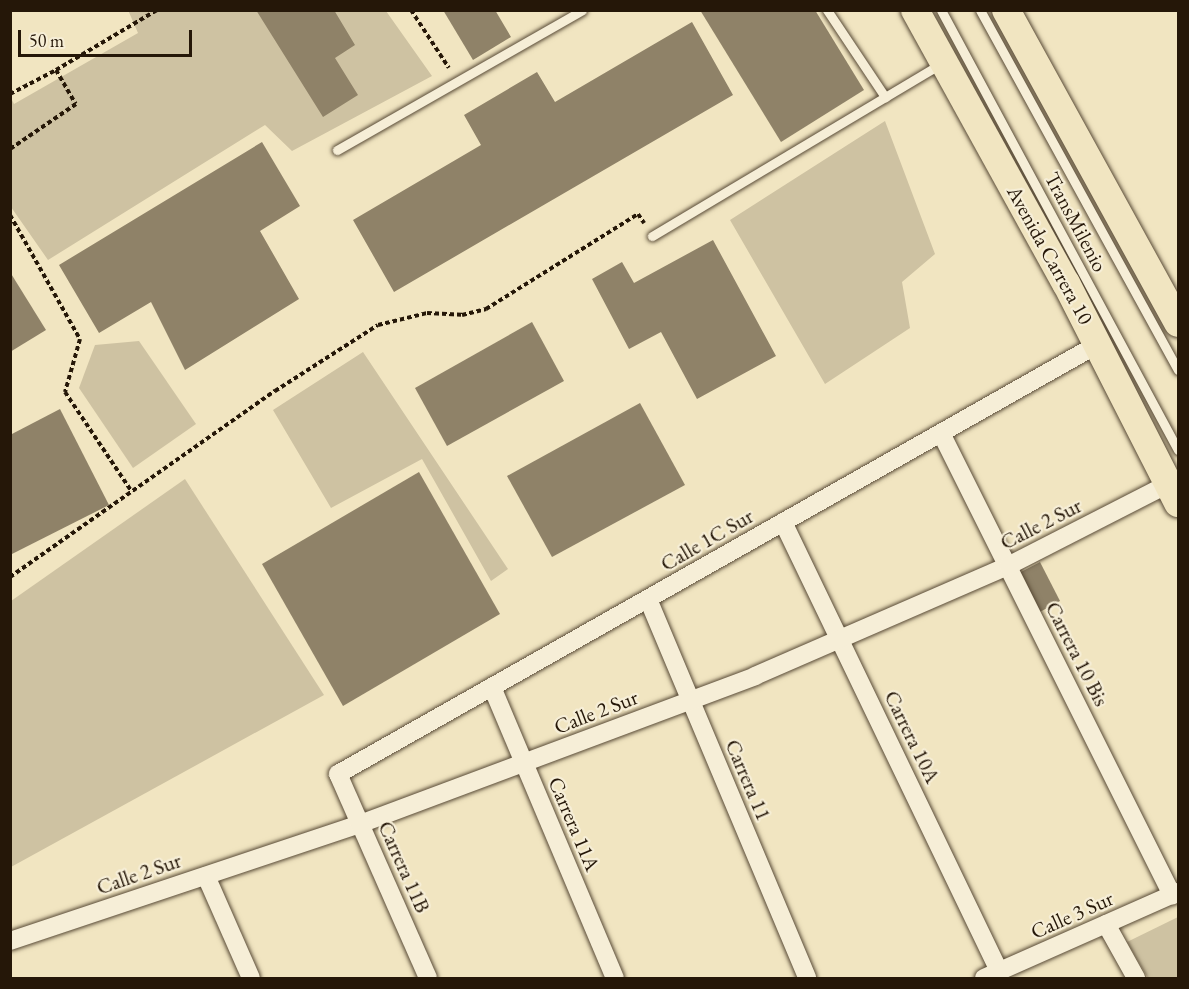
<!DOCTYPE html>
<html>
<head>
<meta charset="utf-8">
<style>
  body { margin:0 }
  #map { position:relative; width:1189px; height:989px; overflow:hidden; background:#f1e5c1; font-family:"EB Garamond",serif }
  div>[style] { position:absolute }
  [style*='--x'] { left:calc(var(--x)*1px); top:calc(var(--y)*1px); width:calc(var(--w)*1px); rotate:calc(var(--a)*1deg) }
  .green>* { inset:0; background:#cec2a2 }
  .building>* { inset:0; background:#8f8268 }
  .path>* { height:4px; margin-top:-2px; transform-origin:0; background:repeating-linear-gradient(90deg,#251708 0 4.5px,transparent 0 7.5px) }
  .roads { filter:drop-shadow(0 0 2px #584a36) drop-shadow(0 0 2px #584a36) }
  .service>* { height:9px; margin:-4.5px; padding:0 4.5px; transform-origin:4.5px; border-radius:4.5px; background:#f6eed7 }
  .minor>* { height:18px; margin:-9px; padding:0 9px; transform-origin:9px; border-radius:9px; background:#f6eed7 }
  .primary>* { height:28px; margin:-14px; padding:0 14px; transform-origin:14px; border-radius:14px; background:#f1e5c1 }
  span { translate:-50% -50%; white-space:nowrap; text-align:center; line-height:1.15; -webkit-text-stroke:4.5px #f6eed7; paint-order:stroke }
  .street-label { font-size:21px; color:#251708 }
  .frame { position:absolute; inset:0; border:12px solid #251708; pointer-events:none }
  .scale { position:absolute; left:18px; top:30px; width:174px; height:27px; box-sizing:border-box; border:3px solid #251708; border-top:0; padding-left:8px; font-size:18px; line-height:21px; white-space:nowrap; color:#251708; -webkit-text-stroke:4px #f6eed7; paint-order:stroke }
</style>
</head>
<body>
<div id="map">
  <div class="green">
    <i style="clip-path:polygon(128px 10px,386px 11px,432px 76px,292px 151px,265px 125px,48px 260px,11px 207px,10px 96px,14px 104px,138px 33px)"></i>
    <i style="clip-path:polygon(885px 121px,935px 254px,902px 282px,910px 328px,825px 384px,730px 220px)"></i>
    <i style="clip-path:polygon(139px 341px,196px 424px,133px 468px,79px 388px,95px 345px)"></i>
    <i style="clip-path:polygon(363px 352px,508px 569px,491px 581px,422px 459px,331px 508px,273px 410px)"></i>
    <i style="clip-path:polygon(185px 479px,324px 695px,11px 867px,11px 601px)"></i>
    <i style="clip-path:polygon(1178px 917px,1178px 978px,1148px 978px,1127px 942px)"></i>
  </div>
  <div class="building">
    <i style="clip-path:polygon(256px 10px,334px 10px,355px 45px,335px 58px,358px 95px,323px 117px)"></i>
    <i style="clip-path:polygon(443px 10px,495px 10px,511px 37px,473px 60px)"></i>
    <i style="clip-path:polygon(700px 10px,815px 10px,864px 90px,781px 142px)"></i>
    <i style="clip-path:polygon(692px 22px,733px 95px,394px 292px,353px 220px,481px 145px,464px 115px,537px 72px,555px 102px)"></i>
    <i style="clip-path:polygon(262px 142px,300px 206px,260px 231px,299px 299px,185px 370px,151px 302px,99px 333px,59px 265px)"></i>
    <i style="clip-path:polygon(713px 240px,776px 356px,697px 399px,661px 332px,629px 349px,592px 279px,622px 262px,634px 283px)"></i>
    <i style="clip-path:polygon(10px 272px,46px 330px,10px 352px)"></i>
    <i style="clip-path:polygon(532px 322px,564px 381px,447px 446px,415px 388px)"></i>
    <i style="clip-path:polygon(640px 403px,685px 485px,552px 557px,507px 476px)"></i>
    <i style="clip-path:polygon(60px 409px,109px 505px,10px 555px,10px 435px)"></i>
    <i style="clip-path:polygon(419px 472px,500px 614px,343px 706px,262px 564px)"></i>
    <i style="clip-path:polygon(1040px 562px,1060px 601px,1038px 613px,1020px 579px,1021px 572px)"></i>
  </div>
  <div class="path">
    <i style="--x:411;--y:10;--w:69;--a:56.8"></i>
    <i style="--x:56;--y:70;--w:117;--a:-30.7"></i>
    <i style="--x:10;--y:94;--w:52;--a:-27.6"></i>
    <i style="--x:56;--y:70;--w:39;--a:60"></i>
    <i style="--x:76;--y:104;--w:80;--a:145.7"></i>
    <i style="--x:10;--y:215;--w:142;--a:60.6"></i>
    <i style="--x:80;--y:339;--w:55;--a:105.8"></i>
    <i style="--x:65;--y:392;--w:120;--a:56.2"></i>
    <i style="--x:10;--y:577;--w:324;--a:-35.1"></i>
    <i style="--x:275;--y:391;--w:122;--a:-32.7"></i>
    <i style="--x:378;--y:325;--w:50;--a:-13.8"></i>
    <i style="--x:427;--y:313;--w:35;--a:3"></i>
    <i style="--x:462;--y:315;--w:25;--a:-14"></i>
    <i style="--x:486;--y:309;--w:179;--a:-32"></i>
    <i style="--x:638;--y:214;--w:11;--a:56"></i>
  </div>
  <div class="roads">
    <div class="service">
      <i style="--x:827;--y:10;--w:105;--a:56.3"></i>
      <i style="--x:941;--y:10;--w:500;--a:61.7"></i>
      <i style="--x:980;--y:10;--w:411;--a:61.2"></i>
      <i style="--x:337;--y:150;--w:282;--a:-29.7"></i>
      <i style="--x:652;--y:236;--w:335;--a:-30.8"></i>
    </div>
    <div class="minor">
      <i style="--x:941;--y:433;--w:517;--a:63.43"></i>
      <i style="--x:783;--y:522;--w:500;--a:64.3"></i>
      <i style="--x:648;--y:599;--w:411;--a:67.2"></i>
      <i style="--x:492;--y:687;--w:316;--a:67.1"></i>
      <i style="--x:206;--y:876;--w:111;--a:66.2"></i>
      <i style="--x:1106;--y:924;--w:62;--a:60.9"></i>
      <i style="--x:10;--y:941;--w:369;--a:-18.5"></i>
      <i style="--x:360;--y:824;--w:422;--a:-20.5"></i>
      <i style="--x:755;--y:676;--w:276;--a:-23.5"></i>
      <i style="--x:1008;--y:566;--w:189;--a:-27.1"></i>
      <i style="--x:428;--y:978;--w:223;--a:-113.8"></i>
      <i style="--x:338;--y:774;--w:873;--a:-29.5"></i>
      <i style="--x:984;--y:978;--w:212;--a:-23.9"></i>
    </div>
    <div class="primary">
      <i style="--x:915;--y:10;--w:312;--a:61.1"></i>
      <i style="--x:1066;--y:283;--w:247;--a:63"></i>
      <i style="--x:1006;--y:10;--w:357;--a:61.2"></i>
    </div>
  </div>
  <div class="street-label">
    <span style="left:1076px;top:222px;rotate:62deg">TransMilenio</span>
    <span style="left:1050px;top:255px;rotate:61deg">Avenida Carrera 10</span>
    <span style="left:1041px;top:524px;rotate:-27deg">Calle 2 Sur</span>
    <span style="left:707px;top:540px;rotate:-30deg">Calle 1C Sur</span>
    <span style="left:1077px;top:654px;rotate:63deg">Carrera 10 Bis</span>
    <span style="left:596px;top:712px;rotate:-21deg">Calle 2 Sur</span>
    <span style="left:912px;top:737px;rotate:64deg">Carrera 10A</span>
    <span style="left:748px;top:780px;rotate:67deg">Carrera 11</span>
    <span style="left:574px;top:824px;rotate:67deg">Carrera 11A</span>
    <span style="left:404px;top:867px;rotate:66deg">Carrera 11B</span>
    <span style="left:139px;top:874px;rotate:-19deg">Calle 2 Sur</span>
    <span style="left:1072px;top:915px;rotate:-24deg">Calle 3 Sur</span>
  </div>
  <div class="frame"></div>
  <div class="scale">50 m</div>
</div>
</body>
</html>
